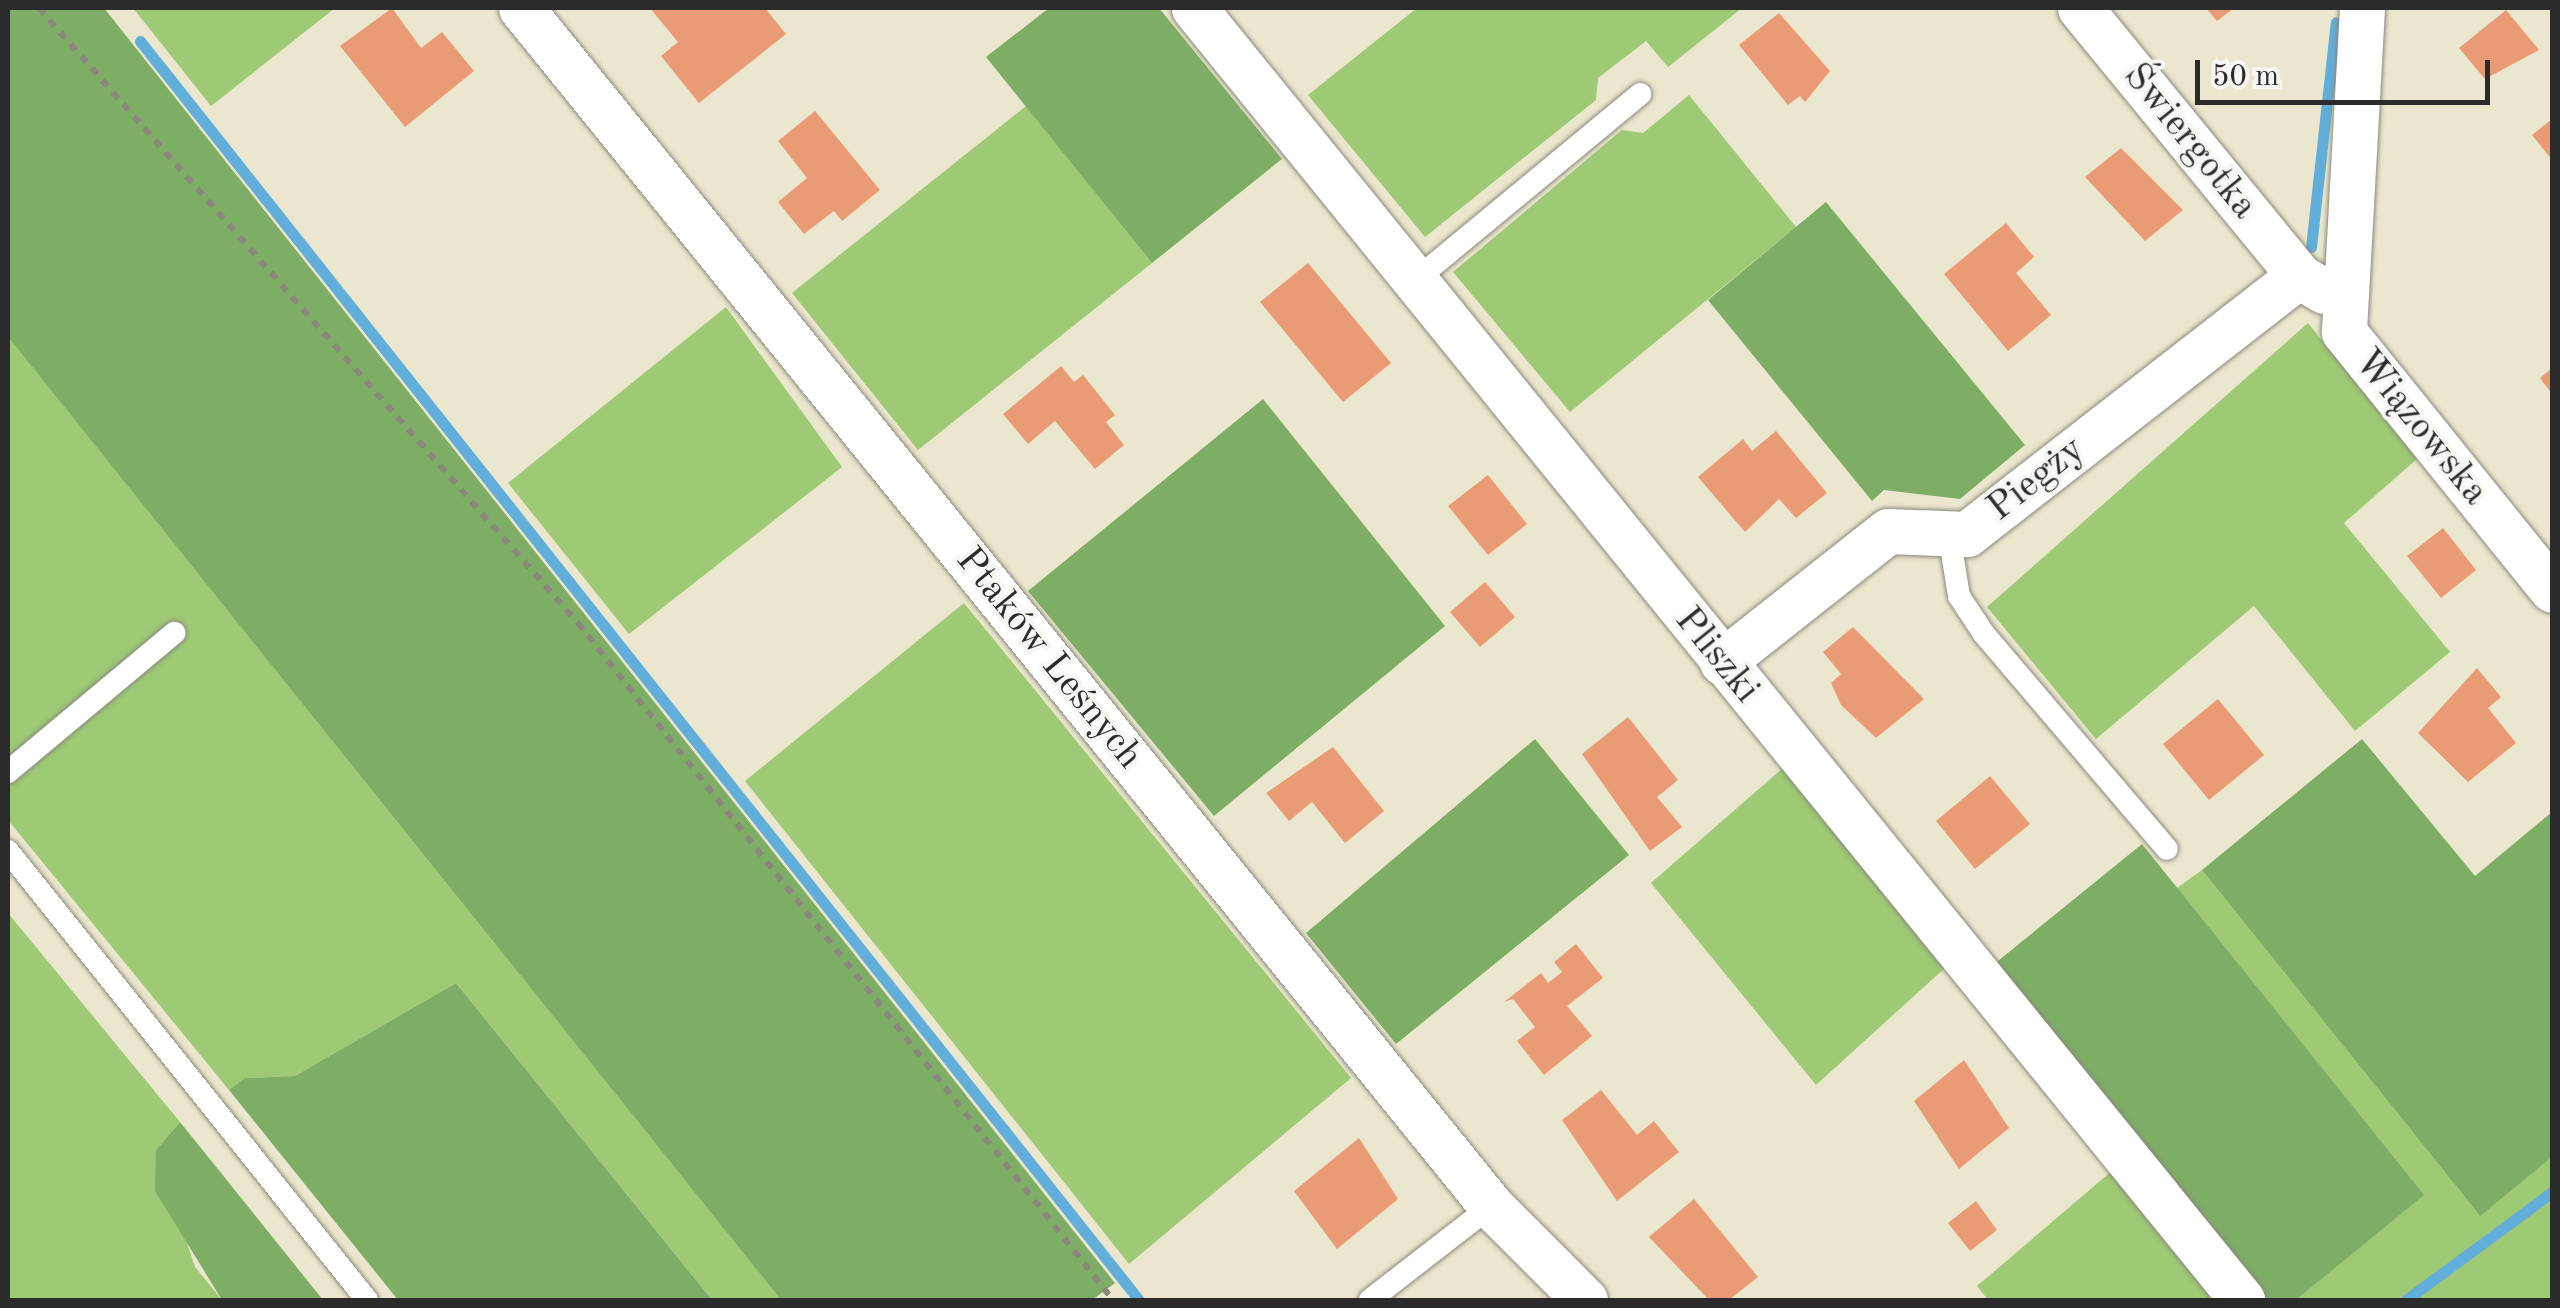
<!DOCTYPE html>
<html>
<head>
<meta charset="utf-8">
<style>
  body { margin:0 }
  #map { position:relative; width:2560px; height:1308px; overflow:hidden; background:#ebe7ce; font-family:"Old Standard TT",serif }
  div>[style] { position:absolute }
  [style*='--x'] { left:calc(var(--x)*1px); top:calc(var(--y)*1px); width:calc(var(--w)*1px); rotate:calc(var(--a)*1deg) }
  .green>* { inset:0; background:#9ec975 }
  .forest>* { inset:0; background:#7ead66 }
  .stream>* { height:11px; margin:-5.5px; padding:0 5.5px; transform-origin:5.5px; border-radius:5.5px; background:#61aeda }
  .building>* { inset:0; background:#e99b75 }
  .path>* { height:6px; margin-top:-3px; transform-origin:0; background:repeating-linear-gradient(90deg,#8b897c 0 8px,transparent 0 16px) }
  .roads { filter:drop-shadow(0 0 2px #8b897c) drop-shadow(0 0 2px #8b897c) }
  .service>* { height:22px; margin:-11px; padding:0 11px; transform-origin:11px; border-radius:11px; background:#fff }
  .minor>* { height:45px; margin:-22.5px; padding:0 22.5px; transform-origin:22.5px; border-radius:22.5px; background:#fff }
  span { translate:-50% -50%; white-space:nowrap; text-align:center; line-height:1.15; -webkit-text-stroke:8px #f6f6f2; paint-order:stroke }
  .street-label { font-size:38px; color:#2b2b2b }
  .frame { position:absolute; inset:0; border:10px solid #2b2b2b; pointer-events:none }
  .scale { position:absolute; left:2195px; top:60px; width:295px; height:45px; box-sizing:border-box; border:5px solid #2b2b2b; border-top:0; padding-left:12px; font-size:30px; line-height:35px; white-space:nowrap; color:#2b2b2b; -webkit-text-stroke:8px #f6f6f2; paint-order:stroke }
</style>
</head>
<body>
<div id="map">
  <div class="green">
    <i style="clip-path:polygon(133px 8px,335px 8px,211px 106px)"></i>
    <i style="clip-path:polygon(1417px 8px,1742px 8px,1668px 67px,1646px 41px,1598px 78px,1596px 100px,1425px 237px,1308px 95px)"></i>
    <i style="clip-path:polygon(1689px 95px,1796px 227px,1570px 412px,1453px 272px,1622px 130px,1643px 133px)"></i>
    <i style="clip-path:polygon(1026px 106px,1152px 263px,918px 450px,792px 293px)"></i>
    <i style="clip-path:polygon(726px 307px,842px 467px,629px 634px,508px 483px)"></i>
    <i style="clip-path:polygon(2308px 323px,2417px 459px,2344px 523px,2450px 652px,2355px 731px,2254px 606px,2096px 739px,1987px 607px)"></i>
    <i style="clip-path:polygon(8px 337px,781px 1300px,712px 1300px,456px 983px,295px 1076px,246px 1078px,229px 1090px,8px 820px)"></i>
    <i style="clip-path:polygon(964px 603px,1351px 1078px,1129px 1264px,745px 781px)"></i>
    <i style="clip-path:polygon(1784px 767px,1947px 966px,1816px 1085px,1651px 883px)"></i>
    <i style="clip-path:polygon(2202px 870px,2479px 1215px,2552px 1157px,2552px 1300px,2296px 1300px,2423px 1195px,2177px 888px)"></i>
    <i style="clip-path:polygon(8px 913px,180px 1122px,156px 1150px,195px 1267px,222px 1300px,8px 1300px)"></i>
    <i style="clip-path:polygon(2113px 1170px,2223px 1300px,1988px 1300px,1977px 1286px)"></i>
  </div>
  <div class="forest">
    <i style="clip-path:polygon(8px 8px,104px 8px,1115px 1283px,1092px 1300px,781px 1300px,8px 337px)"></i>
    <i style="clip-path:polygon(1049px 8px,1159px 8px,1282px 159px,1152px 263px,986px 57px)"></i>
    <i style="clip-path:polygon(1826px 202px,2025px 445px,1960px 499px,1884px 490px,1872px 501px,1708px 300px)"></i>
    <i style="clip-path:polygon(1263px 399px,1445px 626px,1214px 816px,1028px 591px)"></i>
    <i style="clip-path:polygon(1535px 739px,1629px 855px,1396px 1044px,1306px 933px)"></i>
    <i style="clip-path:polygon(2362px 739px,2475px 876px,2552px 812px,2552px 1157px,2480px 1216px,2202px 870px)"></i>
    <i style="clip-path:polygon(2142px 844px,2424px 1195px,2296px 1300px,2258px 1300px,1988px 969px)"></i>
    <i style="clip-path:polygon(456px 983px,712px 1300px,398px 1300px,229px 1090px,245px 1078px,295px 1076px)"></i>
    <i style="clip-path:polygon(180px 1122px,323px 1300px,222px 1300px,155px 1191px,156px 1150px)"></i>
  </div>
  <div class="stream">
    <i style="--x:140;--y:41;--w:1607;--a:51.57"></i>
    <i style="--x:2311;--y:247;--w:226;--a:-83.7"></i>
    <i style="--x:2406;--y:1300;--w:182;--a:-36.5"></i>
  </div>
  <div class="building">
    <i style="clip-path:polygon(392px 8px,421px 48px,442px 32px,474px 71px,405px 127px,340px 46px)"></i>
    <i style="clip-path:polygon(650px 8px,765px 8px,786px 34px,699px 103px,661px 56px,678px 42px)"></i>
    <i style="clip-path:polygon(2206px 8px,2234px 8px,2217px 21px)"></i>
    <i style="clip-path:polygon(2506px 10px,2539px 50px,2485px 79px,2459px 48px)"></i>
    <i style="clip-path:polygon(1779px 13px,1830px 71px,1805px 102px,1800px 96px,1788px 105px,1739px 45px)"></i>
    <i style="clip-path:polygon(815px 111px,880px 190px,842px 221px,834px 211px,804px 234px,778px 202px,807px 178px,778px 141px)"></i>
    <i style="clip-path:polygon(2552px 119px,2552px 160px,2532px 135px)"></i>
    <i style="clip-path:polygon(2121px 148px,2183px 210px,2145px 241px,2085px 177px)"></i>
    <i style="clip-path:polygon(2006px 223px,2034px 257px,2016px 273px,2051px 315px,2008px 351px,1944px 274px)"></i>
    <i style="clip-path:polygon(1308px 263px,1391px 363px,1343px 402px,1260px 302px)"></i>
    <i style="clip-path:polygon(1061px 366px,1074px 382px,1083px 375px,1115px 415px,1106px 422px,1124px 445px,1095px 469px,1055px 421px,1028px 444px,1003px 414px)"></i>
    <i style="clip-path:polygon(2552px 368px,2552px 394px,2540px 378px)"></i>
    <i style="clip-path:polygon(1776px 431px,1827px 493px,1796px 518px,1779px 499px,1745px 532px,1698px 477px,1743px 439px,1752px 451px)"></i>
    <i style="clip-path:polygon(1488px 475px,1527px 524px,1488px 555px,1448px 506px)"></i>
    <i style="clip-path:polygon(2443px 528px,2476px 570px,2441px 598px,2407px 556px)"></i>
    <i style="clip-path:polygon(1485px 582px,1515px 617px,1480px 647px,1450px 612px)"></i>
    <i style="clip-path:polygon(1853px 627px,1924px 699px,1876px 738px,1841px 705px,1831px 683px,1841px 674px,1823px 652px)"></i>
    <i style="clip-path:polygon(2477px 668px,2501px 697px,2488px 708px,2516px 743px,2468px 782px,2418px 733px)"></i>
    <i style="clip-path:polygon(2218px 699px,2264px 755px,2209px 800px,2163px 744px)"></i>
    <i style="clip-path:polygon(1628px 717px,1678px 780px,1657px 797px,1682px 827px,1650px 851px,1582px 754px)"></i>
    <i style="clip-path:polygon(1333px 747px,1384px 811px,1345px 843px,1312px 802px,1289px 821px,1266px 793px)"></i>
    <i style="clip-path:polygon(1990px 776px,2030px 824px,1975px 869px,1936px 821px)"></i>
    <i style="clip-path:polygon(1576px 944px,1603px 978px,1567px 1006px,1592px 1036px,1544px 1075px,1517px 1041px,1535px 1027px,1513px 999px,1504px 1002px,1541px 973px,1548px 983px,1562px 972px,1554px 962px)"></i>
    <i style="clip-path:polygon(1964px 1060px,2009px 1128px,1959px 1169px,1914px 1101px)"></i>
    <i style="clip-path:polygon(1601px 1090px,1637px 1135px,1654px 1121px,1679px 1152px,1617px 1201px,1562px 1120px)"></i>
    <i style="clip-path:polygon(1359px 1138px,1398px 1199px,1337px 1249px,1294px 1191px)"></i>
    <i style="clip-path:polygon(1694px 1199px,1758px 1277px,1729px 1300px,1709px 1300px,1649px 1237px)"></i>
    <i style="clip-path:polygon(1976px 1201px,1997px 1230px,1970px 1251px,1948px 1223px)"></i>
  </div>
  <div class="path">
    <i style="--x:39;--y:8;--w:818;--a:48.77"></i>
    <i style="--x:578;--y:623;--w:863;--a:51.68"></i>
  </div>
  <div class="roads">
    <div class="service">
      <i style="--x:1413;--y:282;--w:295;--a:-39.6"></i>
      <i style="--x:1949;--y:534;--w:63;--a:80.8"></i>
      <i style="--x:1959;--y:596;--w:45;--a:56.7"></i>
      <i style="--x:1984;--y:634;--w:282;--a:49.6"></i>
      <i style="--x:8;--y:772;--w:217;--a:-39.9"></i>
      <i style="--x:8;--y:851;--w:575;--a:51.36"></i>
      <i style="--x:1370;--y:1300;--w:153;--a:-37.8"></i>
    </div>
    <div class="minor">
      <i style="--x:521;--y:8;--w:1541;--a:51"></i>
      <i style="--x:1491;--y:1206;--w:133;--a:45"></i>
      <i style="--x:1194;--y:8;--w:1664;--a:50.95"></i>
      <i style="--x:2080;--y:8;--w:346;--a:50.7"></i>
      <i style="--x:2299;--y:276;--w:29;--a:31"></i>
      <i style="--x:2362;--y:8;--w:324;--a:93.2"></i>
      <i style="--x:2344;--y:332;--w:331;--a:51.1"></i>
      <i style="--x:1722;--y:662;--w:211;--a:-38.3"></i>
      <i style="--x:1888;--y:531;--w:79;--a:2.2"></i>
      <i style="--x:1967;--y:534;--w:420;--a:-37.9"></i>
    </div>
  </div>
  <div class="street-label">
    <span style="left:2189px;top:142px;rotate:51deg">Świergotka</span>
    <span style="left:2420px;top:428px;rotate:51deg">Wiązowska</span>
    <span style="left:2037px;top:480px;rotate:-38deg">Piegży</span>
    <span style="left:1716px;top:656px;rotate:51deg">Pliszki</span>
    <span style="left:1048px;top:659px;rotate:51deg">Ptaków Leśnych</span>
  </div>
  <div class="frame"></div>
  <div class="scale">50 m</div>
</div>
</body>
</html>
